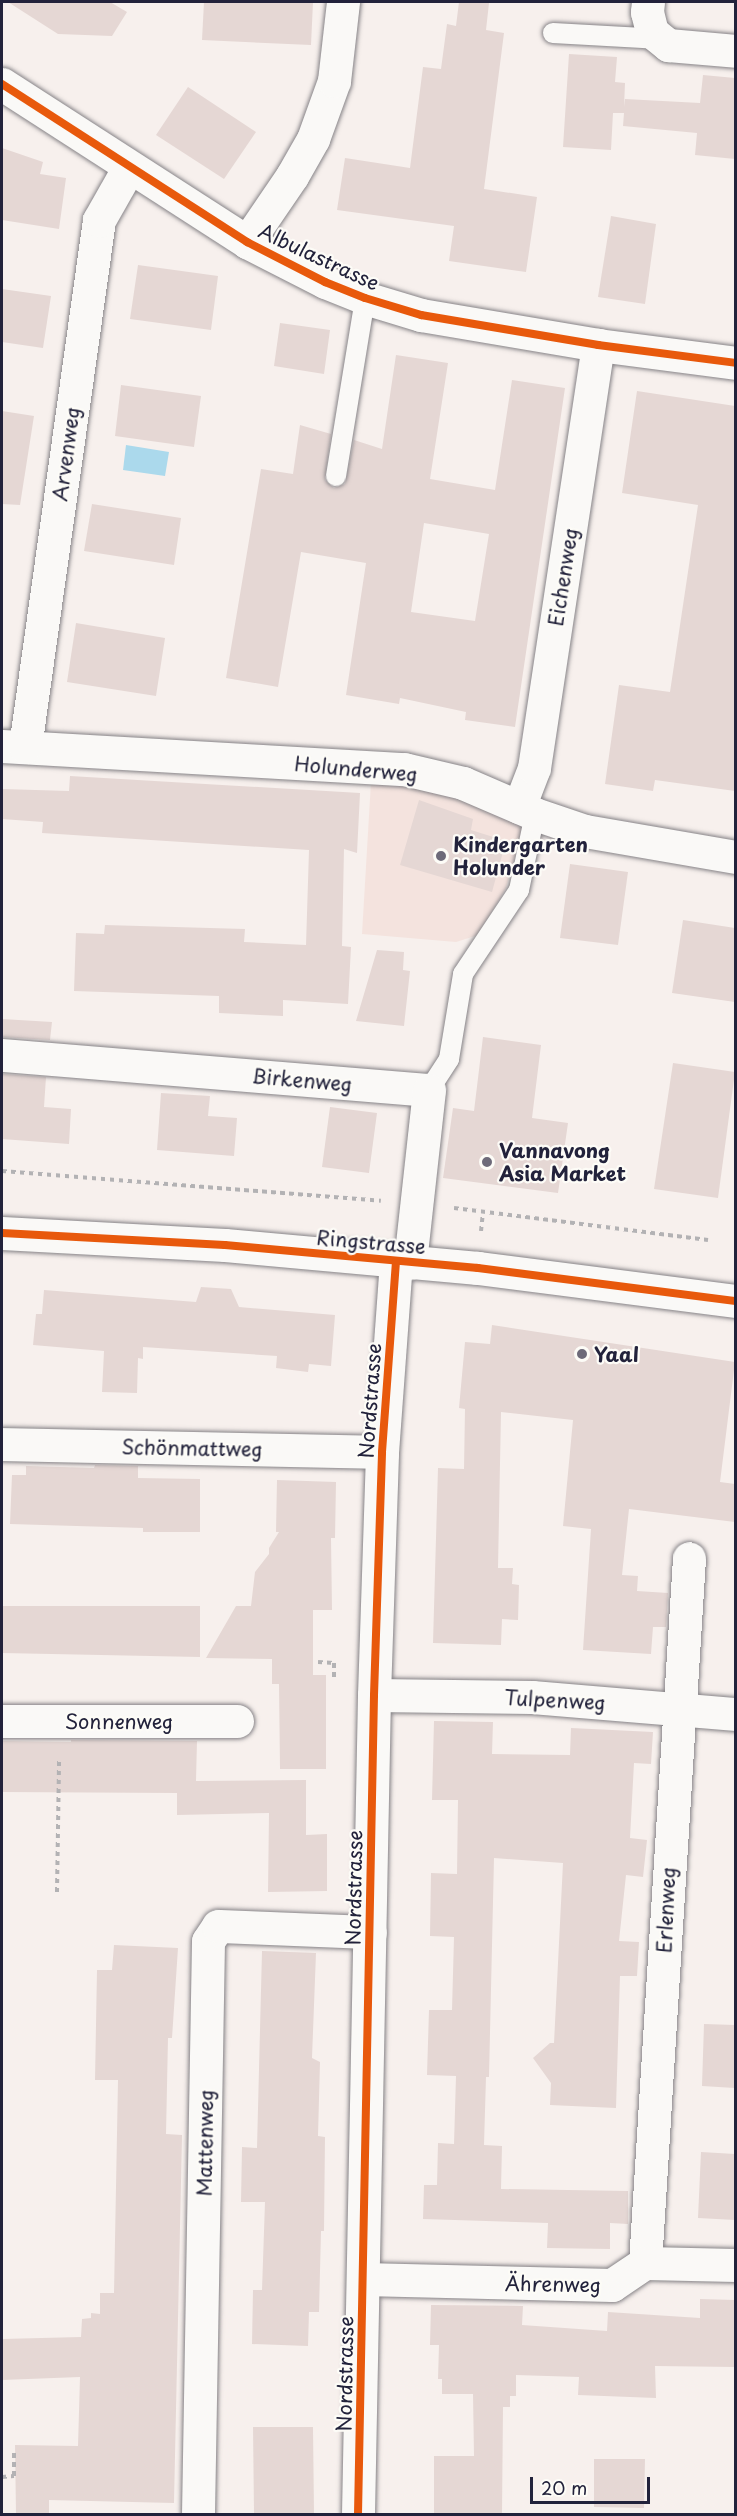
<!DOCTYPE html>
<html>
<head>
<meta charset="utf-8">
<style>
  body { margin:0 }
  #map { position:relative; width:737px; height:2516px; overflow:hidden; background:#f7f0ed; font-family:"Playpen Sans",sans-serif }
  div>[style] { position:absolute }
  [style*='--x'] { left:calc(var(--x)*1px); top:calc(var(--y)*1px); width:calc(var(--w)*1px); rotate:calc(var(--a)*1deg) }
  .built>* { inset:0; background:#f4e3de }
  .water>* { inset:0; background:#abd9ec }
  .building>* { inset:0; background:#e5d7d4 }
  .path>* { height:4px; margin-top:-2px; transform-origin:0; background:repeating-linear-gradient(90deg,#b3b2b4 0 4.5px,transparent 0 9px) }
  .roads { filter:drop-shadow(0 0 2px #868387) drop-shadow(0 0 2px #868387) }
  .lane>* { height:20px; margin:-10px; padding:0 10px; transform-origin:10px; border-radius:10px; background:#faf9f7 }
  .street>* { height:33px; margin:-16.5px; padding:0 16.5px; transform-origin:16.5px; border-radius:16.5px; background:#faf9f7 }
  .secondary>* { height:33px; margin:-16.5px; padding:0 16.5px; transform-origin:16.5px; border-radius:16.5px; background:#faf9f7 }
  .cycleway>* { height:8px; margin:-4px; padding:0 4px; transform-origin:4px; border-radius:4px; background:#e8590c }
  .dots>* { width:16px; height:16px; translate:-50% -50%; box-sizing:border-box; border:3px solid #fdfcf7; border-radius:50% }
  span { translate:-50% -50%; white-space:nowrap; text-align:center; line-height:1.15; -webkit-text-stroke:4.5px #fdfcf7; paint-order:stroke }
  .street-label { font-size:20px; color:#22223b }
  .poi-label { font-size:20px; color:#22223b; font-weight:700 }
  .left { translate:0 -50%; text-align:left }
  .frame { position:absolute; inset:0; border:3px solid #22223b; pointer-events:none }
  .scale { position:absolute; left:530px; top:2477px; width:120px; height:27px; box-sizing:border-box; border:3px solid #22223b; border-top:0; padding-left:8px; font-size:18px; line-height:21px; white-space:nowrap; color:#22223b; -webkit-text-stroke:4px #fdfcf7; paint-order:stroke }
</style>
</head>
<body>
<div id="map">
  <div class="built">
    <i style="clip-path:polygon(371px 782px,445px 792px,524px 825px,506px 888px,478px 935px,456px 942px,362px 934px)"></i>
  </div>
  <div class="water">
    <i style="clip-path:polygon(126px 445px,169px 452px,165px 476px,123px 470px)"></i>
  </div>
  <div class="building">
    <i style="clip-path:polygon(8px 2px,110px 2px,127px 12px,112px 36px,58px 34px)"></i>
    <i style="clip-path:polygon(204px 2px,313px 2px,311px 45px,202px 40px)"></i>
    <i style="clip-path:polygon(459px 2px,489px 3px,486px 30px,504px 33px,484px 189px,537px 197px,526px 272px,449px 261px,454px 226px,337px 210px,345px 158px,410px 168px,423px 67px,441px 69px,447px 24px,456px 26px)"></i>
    <i style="clip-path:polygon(569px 54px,617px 57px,615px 82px,625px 83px,624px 107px,625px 99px,700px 103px,703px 75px,735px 78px,735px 159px,695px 155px,697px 133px,623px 126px,624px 113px,613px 113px,611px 150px,563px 147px)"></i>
    <i style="clip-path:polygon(188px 87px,256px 132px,224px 179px,156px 135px)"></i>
    <i style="clip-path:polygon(2px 148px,43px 162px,40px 174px,66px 178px,59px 229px,2px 220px)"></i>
    <i style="clip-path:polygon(611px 216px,656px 224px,645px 304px,598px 297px)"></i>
    <i style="clip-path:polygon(138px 265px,218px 276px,211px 330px,130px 319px)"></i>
    <i style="clip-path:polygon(2px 289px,51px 296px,43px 348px,2px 342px)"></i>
    <i style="clip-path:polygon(280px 323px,330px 330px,324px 374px,274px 366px)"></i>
    <i style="clip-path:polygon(evenodd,396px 355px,448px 363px,430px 479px,495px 490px,512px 380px,565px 388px,515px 727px,465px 720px,466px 712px,400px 698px,399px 704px,346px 695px,366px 563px,301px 552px,278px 687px,226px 678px,261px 469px,293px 474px,300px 425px,331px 434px,325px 480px,334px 488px,345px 484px,354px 440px,382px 449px,396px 355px,424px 523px,489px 534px,475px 621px,411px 612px,424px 523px)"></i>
    <i style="clip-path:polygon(121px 385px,201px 396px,194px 447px,115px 436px)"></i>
    <i style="clip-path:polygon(637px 391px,735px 406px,735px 791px,655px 780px,653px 791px,605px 784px,619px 685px,670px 692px,698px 505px,622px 493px)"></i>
    <i style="clip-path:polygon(2px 411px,34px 416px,20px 505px,2px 504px)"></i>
    <i style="clip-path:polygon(92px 504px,181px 518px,174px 565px,84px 551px)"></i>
    <i style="clip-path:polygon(76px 623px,165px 638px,156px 696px,67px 682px)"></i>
    <i style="clip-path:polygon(70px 776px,360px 793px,357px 853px,344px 849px,342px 946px,351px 947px,348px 1004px,283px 1000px,283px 1016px,219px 1013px,219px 996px,74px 991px,76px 933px,104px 934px,105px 925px,245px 929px,244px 942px,306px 945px,309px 850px,42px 833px,43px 822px,2px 819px,2px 789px,69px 791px)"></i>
    <i style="clip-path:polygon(419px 800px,473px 819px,471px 830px,506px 841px,492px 892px,400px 865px)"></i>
    <i style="clip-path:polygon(570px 864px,628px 872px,618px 945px,560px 938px)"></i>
    <i style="clip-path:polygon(683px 920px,735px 928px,735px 1002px,672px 993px)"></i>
    <i style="clip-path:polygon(377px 950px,404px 952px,403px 970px,410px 971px,404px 1026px,356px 1021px)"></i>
    <i style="clip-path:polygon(2px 1019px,52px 1022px,50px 1040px,2px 1037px)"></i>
    <i style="clip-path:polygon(483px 1037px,541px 1045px,532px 1118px,568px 1123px,558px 1193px,443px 1178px,453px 1108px,474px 1111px)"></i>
    <i style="clip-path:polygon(673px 1063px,735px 1072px,718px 1198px,654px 1189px)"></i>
    <i style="clip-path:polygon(2px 1074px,46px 1077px,44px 1107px,71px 1109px,69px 1144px,2px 1139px)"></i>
    <i style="clip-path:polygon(161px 1093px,210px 1096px,208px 1116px,237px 1118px,234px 1156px,157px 1150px)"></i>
    <i style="clip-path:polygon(330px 1107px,377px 1113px,369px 1173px,322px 1167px)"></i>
    <i style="clip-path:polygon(201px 1287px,231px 1289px,239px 1307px,335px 1315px,331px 1366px,309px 1364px,308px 1372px,276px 1368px,277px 1356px,143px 1347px,143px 1359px,138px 1358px,137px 1393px,102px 1392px,104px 1351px,33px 1345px,36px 1314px,42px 1314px,44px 1290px,196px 1302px)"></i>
    <i style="clip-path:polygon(492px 1325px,735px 1362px,720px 1482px,735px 1484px,735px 1522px,629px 1509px,622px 1575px,638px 1576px,637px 1591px,668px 1593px,666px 1627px,653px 1627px,651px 1654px,583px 1650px,591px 1529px,563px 1526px,573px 1420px,501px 1412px,498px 1568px,513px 1568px,512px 1584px,519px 1585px,518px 1620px,502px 1619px,501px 1645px,433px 1643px,438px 1468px,464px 1469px,465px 1409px,459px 1408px,465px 1342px,490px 1344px)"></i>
    <i style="clip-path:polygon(95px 1465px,138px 1466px,138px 1478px,200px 1479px,200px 1532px,143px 1532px,143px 1528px,10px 1524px,12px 1475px,26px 1475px,26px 1466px,94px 1468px)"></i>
    <i style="clip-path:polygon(277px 1480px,336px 1482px,335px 1538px,331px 1538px,332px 1610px,313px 1610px,313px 1675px,326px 1675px,326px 1769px,280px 1769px,279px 1684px,272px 1684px,272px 1659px,206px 1658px,236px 1606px,251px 1606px,255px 1572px,269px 1554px,269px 1548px,279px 1532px,276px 1532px)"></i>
    <i style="clip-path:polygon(2px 1606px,200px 1606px,200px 1657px,2px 1653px)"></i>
    <i style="clip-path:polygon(434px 1721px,493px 1722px,492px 1754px,570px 1755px,571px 1728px,653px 1732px,651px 1764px,634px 1763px,630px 1838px,647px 1840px,643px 1877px,626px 1875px,619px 1941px,639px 1942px,637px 1976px,620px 1976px,616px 2108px,550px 2105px,551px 2083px,533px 2058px,550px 2043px,554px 2043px,563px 1863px,494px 1858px,489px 2077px,486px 2077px,484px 2145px,502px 2146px,501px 2189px,628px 2191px,628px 2224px,610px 2223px,610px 2249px,547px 2248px,548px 2223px,423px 2219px,424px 2185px,437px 2185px,438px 2143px,454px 2144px,456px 2076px,427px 2075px,429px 2010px,452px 2010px,454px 1937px,430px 1936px,431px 1873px,457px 1874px,458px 1800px,432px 1800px)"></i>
    <i style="clip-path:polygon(71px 1740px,197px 1741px,196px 1781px,306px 1780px,306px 1835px,327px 1834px,327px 1891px,268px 1892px,269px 1813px,177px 1815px,177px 1793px,2px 1792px,2px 1741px,71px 1742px)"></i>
    <i style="clip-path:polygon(114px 1945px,178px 1948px,172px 2038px,168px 2038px,166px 2134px,182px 2135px,174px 2503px,49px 2500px,49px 2514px,16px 2514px,15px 2445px,78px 2446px,80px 2377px,2px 2380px,2px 2339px,81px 2337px,82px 2319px,91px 2318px,91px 2313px,100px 2314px,100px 2293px,114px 2293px,118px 2080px,95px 2080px,97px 1970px,112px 1970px)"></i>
    <i style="clip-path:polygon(262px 1951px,316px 1953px,312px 2058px,320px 2062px,318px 2136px,325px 2137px,324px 2231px,321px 2231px,319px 2312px,309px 2312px,308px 2346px,252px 2344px,253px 2290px,262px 2290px,265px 2202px,241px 2202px,242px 2147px,257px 2148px)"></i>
    <i style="clip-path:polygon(704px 2024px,735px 2025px,735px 2088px,702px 2086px)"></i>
    <i style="clip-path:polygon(701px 2152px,735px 2154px,735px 2220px,698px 2218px)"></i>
    <i style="clip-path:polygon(700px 2299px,735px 2300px,735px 2367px,655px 2366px,656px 2398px,578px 2395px,579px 2377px,516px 2375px,516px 2396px,510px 2396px,510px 2407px,503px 2407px,502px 2514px,434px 2514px,434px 2456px,474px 2456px,473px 2394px,442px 2394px,442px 2379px,438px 2379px,439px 2345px,430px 2345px,431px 2305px,523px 2306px,522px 2325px,607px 2331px,608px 2312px,700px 2318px)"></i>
    <i style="clip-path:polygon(253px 2427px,313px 2427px,314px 2514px,254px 2514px)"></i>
    <i style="clip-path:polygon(594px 2459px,645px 2459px,644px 2508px,594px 2507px)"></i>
  </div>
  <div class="path">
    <i style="--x:2;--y:1171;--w:380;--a:4.5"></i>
    <i style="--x:454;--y:1208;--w:256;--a:7.2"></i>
    <i style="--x:481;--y:1231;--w:19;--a:-84"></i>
    <i style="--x:318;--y:1662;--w:16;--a:4"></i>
    <i style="--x:334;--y:1663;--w:15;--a:90"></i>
    <i style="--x:57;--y:1892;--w:134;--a:-89.1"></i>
    <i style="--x:2;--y:2477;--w:12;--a:-5"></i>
    <i style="--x:14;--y:2476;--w:27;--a:-90"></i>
  </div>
  <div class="roads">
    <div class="lane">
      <i style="--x:553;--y:33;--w:108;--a:3.2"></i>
      <i style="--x:336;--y:476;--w:180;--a:-80.7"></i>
      <i style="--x:429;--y:1090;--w:37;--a:-57"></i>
      <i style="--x:449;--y:1059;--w:86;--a:-80.6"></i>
      <i style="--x:463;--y:974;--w:101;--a:-56.3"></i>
      <i style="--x:519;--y:890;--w:78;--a:-78.1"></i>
    </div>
    <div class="street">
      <i style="--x:648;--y:2;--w:10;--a:96"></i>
      <i style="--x:647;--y:12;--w:21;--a:76"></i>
      <i style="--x:652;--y:32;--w:21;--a:39"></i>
      <i style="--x:668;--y:45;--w:68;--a:5"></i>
      <i style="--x:2;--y:84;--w:292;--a:32.8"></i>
      <i style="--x:247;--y:242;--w:88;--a:27.1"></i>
      <i style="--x:325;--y:282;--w:43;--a:21.8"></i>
      <i style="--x:365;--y:298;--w:59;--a:16.9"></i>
      <i style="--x:421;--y:315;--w:180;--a:9.6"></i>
      <i style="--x:598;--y:345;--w:139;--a:7.4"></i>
      <i style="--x:247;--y:242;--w:80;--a:-55.7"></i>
      <i style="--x:292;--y:176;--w:43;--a:-60.4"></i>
      <i style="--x:313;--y:139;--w:62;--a:-70.1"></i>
      <i style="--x:334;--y:81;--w:80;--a:-83.5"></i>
      <i style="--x:2;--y:746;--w:403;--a:3.3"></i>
      <i style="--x:404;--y:769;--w:61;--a:13.3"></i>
      <i style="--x:463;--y:783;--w:78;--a:23.3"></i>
      <i style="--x:535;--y:814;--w:53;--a:18.8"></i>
      <i style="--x:585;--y:831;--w:153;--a:9.8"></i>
      <i style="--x:25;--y:747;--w:532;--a:-82.01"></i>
      <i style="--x:99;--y:220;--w:61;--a:-60.5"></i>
      <i style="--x:519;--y:807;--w:42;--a:-69"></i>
      <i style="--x:534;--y:768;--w:428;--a:-81.4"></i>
      <i style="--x:2;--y:1055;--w:428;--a:4.7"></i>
      <i style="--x:429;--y:1090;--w:174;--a:96.3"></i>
      <i style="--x:2;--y:1444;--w:380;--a:1.2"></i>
      <i style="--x:374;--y:1695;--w:158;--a:0.7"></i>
      <i style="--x:532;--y:1697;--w:205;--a:4.8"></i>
      <i style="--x:2;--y:1721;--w:235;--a:0"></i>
      <i style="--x:645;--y:2263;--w:706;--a:-86.43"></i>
      <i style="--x:363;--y:2279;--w:249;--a:1.4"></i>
      <i style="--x:612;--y:2285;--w:40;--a:-34"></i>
      <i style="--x:645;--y:2263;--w:91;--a:1.3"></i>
      <i style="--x:198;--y:2514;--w:573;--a:-89"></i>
      <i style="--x:208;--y:1941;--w:18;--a:-56"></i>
      <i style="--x:218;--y:1926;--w:152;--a:2.3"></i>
      <i style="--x:358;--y:2514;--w:819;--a:-88.88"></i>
      <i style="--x:374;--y:1695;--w:243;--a:-88.1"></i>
      <i style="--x:382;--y:1452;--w:191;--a:-85.8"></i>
    </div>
    <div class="secondary">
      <i style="--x:2;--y:1233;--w:223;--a:3.1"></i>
      <i style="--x:225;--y:1245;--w:254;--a:5.2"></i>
      <i style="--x:478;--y:1268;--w:260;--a:7.3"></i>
    </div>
  </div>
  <div class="cycleway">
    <i style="--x:2;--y:84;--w:292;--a:32.8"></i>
    <i style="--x:247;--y:242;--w:88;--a:27.1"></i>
    <i style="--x:325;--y:282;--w:43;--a:21.8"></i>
    <i style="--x:365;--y:298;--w:59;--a:16.9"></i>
    <i style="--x:421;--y:315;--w:180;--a:9.6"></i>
    <i style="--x:598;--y:345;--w:139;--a:7.4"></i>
    <i style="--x:2;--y:1233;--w:223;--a:3.1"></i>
    <i style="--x:225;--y:1245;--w:254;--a:5.2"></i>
    <i style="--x:478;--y:1268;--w:260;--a:7.3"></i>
    <i style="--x:358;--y:2514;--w:819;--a:-88.88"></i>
    <i style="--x:374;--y:1695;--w:243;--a:-88.1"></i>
    <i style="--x:382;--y:1452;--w:191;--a:-85.8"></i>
  </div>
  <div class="dots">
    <i style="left:441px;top:856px;background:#6d6a79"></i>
    <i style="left:487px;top:1162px;background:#6d6a79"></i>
    <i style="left:582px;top:1354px;background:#6d6a79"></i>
  </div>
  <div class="street-label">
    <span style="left:319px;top:257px;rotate:25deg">Albulastrasse</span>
    <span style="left:66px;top:454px;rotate:-82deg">Arvenweg</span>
    <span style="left:563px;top:577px;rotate:-81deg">Eichenweg</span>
    <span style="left:356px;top:769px;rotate:5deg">Holunderweg</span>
    <span style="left:302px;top:1080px;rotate:5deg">Birkenweg</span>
    <span style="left:371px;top:1242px;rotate:5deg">Ringstrasse</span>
    <span style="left:370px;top:1401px;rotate:-86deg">Nordstrasse</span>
    <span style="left:192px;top:1448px;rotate:1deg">Schönmattweg</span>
    <span style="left:555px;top:1700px;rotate:3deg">Tulpenweg</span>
    <span style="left:119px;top:1721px">Sonnenweg</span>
    <span style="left:354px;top:1888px;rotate:-89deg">Nordstrasse</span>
    <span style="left:666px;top:1910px;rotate:-87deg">Erlenweg</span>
    <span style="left:205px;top:2143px;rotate:-89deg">Mattenweg</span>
    <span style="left:553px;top:2284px;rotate:1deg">Ährenweg</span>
    <span style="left:345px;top:2374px;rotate:-89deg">Nordstrasse</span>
  </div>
  <div class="poi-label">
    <span class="left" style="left:453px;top:856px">Kindergarten<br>Holunder</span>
    <span class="left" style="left:499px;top:1162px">Vannavong<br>Asia Market</span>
    <span class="left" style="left:594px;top:1354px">Yaal</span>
  </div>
  <div class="frame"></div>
  <div class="scale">20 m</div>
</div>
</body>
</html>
